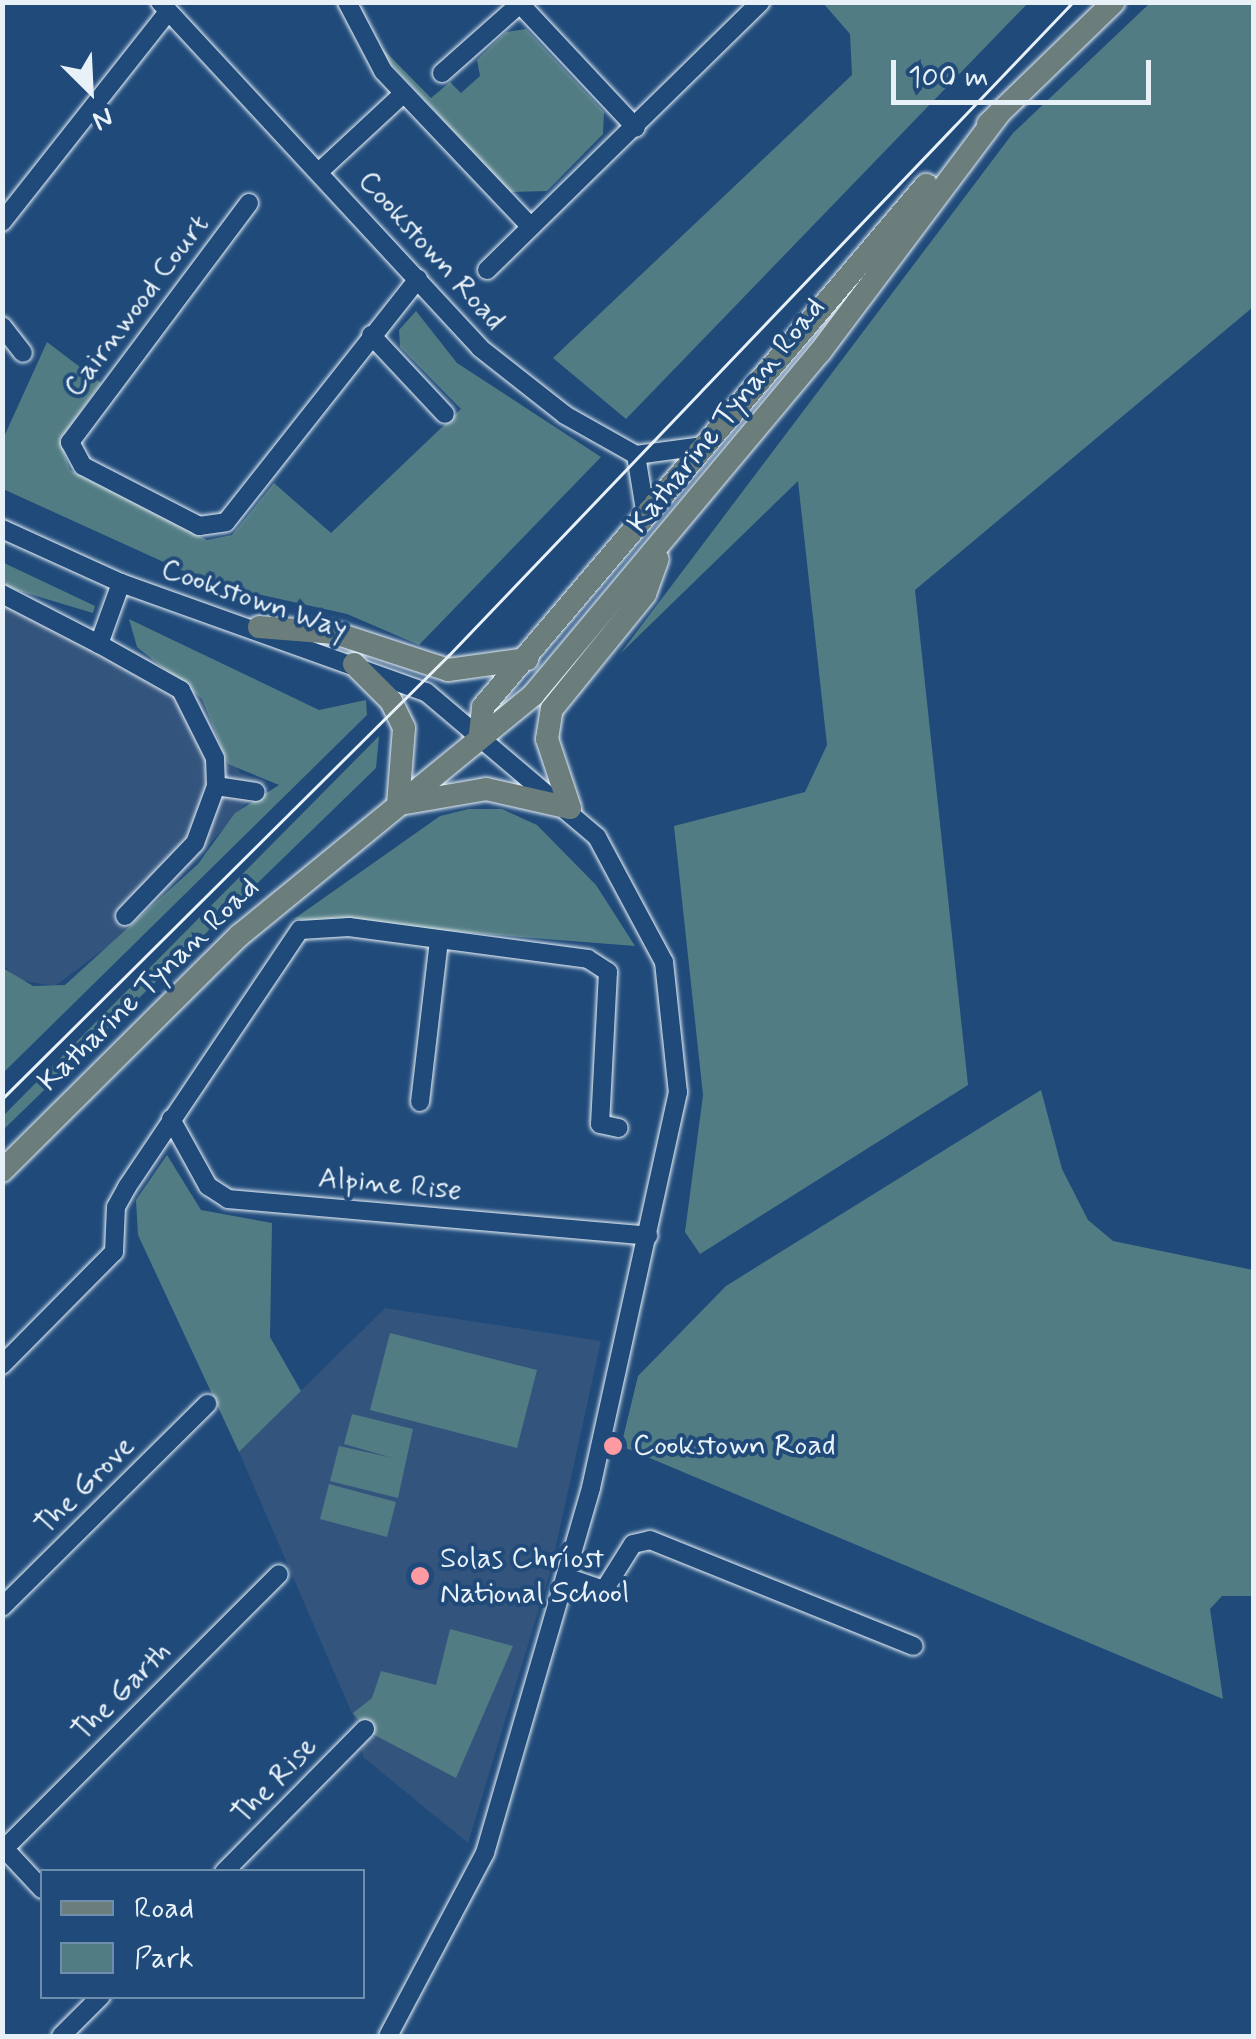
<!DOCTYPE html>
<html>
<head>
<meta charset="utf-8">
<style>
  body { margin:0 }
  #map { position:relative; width:1256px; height:2039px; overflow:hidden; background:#1f4a7a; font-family:Mynerve,sans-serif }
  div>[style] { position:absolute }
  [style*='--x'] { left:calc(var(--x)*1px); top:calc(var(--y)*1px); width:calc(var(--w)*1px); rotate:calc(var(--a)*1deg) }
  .built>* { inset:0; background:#33547d }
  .green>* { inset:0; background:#527c84 }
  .roads { filter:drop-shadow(0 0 2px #e8f1f8) drop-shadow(0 0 2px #e8f1f8) }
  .minor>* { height:18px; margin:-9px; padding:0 9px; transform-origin:9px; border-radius:9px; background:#1f4a7a }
  .major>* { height:22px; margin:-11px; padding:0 11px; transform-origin:11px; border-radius:11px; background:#6c7e7c }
  .tram>* { height:2.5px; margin:-1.25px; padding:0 1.25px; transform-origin:1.25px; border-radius:1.25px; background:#e8f1f8 }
  .dots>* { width:28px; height:28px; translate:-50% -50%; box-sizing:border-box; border:5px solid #1f4a7a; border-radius:50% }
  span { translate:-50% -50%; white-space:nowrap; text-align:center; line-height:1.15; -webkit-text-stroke:8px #1f4a7a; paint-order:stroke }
  .street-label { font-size:30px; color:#e8f1f8 }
  .poi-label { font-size:30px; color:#e8f1f8 }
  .left { translate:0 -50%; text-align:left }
  .frame { position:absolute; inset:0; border:5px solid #e8f1f8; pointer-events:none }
  .legend { position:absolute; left:40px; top:1869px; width:325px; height:130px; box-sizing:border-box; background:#1f4a7a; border:2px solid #6f8dac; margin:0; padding:12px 18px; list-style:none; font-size:30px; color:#e8f1f8 }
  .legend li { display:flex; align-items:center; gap:20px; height:50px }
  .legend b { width:50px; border:2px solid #6f8dac }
  .north { position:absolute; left:40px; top:40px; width:100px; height:100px; -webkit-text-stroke:8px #1f4a7a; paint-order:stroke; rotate:156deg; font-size:28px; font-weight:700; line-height:40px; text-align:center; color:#e8f1f8 }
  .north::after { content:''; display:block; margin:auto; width:35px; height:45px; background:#e8f1f8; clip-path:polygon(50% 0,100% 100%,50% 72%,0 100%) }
  .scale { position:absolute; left:891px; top:60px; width:260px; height:45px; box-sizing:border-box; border:5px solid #e8f1f8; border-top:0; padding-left:12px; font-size:30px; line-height:35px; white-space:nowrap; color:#e8f1f8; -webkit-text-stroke:8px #1f4a7a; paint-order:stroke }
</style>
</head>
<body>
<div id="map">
  <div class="built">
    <i style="clip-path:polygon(2px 586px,176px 671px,202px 699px,240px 773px,266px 781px,140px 922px,55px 986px,18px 980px,3px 965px)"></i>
    <i style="clip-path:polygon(385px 1308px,601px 1341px,551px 1569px,468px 1843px,363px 1757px,360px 1732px,239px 1452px)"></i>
  </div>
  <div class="green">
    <i style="clip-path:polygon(823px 3px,1028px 3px,626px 419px,553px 358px,852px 75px,850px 34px)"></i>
    <i style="clip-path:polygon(1150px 3px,1253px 3px,1253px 307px,915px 590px,968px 1085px,700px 1254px,685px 1232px,703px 1095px,674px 826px,805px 792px,827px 745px,798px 481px,620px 654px,1013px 133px)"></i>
    <i style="clip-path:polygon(360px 4px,377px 43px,431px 98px,450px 82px,461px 93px,480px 76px,477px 60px,506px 32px,526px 29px,604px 112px,603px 134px,547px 191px,510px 192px,374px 45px)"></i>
    <i style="clip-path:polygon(416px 311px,457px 363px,601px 457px,419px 645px,347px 614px,212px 584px,3px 489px,3px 439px,47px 342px,101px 383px,60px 440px,70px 470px,207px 540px,232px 535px,274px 483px,331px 533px,461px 409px,400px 347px,399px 330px)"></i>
    <i style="clip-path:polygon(2px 562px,95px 606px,93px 613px,6px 587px)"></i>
    <i style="clip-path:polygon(129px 619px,319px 710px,366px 700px,367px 715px,3px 1073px,3px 968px,33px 986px,65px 985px,198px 864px,235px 813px,279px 785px,228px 764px,202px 699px,137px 647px)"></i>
    <i style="clip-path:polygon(379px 736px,376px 768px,3px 1130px,3px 1116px)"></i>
    <i style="clip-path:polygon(469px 809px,502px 809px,537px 825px,596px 885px,635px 946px,294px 919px,440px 816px)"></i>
    <i style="clip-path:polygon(1041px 1090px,1062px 1169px,1088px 1220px,1113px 1241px,1253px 1270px,1253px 1596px,1222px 1596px,1210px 1609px,1223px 1699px,621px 1446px,638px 1376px,726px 1286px)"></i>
    <i style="clip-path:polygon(167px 1155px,201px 1210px,272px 1223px,270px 1337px,301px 1391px,239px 1452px,138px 1235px,136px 1200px)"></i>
    <i style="clip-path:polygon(390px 1333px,537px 1370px,517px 1448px,370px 1410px)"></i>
    <i style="clip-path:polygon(352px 1414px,413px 1429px,398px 1498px,330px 1481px,339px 1446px,393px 1458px,344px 1444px)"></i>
    <i style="clip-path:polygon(329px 1484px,396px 1502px,387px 1537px,320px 1519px)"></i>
    <i style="clip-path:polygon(450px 1629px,513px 1646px,456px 1778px,367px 1731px,353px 1713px,372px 1698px,381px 1671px,436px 1685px)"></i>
  </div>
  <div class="roads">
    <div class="minor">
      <i style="--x:160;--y:2;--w:471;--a:47.2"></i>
      <i style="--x:480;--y:348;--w:108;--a:38.2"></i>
      <i style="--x:565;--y:415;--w:81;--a:29.4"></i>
      <i style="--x:636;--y:455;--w:62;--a:80.7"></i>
      <i style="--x:347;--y:2;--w:78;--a:62.4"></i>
      <i style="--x:383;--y:71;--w:214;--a:46.5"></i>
      <i style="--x:521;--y:5;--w:168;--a:46.9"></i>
      <i style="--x:442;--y:73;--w:107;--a:-41.6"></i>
      <i style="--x:321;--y:170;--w:113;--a:-42.9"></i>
      <i style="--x:249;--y:203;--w:299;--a:126.8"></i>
      <i style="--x:70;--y:442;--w:27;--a:62"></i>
      <i style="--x:83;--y:466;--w:131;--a:27.3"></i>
      <i style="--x:199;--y:526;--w:27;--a:-8"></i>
      <i style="--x:226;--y:522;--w:310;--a:-51.7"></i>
      <i style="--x:2;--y:222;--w:268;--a:-51.7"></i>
      <i style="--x:487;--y:270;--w:383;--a:-44.4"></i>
      <i style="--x:2;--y:326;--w:34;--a:52"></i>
      <i style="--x:371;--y:335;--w:108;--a:46.9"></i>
      <i style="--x:636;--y:455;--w:68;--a:-7.7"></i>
      <i style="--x:2;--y:529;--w:131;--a:24.4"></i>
      <i style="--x:121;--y:583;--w:324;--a:19.7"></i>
      <i style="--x:426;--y:692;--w:224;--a:40.3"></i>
      <i style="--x:597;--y:837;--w:142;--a:61.8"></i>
      <i style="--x:664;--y:962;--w:131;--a:83.9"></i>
      <i style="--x:678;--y:1092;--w:405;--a:102.4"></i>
      <i style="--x:591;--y:1488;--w:380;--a:106.2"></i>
      <i style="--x:485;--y:1853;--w:207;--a:117.9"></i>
      <i style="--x:121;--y:583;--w:65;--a:109.8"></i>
      <i style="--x:99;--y:644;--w:94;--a:29.3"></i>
      <i style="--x:181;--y:690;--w:76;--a:63.4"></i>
      <i style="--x:215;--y:758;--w:28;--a:88"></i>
      <i style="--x:216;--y:786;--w:61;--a:110.2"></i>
      <i style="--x:195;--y:843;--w:101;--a:133.8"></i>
      <i style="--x:2;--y:594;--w:109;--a:27.3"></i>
      <i style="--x:216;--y:786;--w:40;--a:8.5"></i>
      <i style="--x:420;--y:1102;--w:163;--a:-83.3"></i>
      <i style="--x:171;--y:1119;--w:77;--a:61.1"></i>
      <i style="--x:208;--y:1186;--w:24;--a:33"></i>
      <i style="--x:228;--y:1199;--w:422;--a:5"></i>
      <i style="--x:2;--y:1365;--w:159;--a:-45.3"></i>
      <i style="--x:114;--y:1252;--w:45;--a:-87.5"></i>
      <i style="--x:116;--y:1207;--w:23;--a:-61"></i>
      <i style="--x:127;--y:1187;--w:310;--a:-56.1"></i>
      <i style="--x:300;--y:930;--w:49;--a:-3.5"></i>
      <i style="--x:349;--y:927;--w:241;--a:7.6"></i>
      <i style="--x:588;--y:959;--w:24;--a:33"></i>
      <i style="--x:608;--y:972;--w:152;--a:93"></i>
      <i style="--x:600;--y:1124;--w:19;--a:12"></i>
      <i style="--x:566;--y:1577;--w:40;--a:18.9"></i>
      <i style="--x:604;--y:1590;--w:54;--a:-57.8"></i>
      <i style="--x:633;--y:1544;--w:17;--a:-13"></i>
      <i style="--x:650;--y:1540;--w:284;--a:21.9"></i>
      <i style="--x:2;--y:1607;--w:289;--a:-44.7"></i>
      <i style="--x:2;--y:1846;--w:59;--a:47.1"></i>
      <i style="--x:5;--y:1848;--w:387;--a:-45"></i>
      <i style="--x:224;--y:1872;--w:201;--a:-45.4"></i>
      <i style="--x:61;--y:2036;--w:57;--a:-45"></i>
    </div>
    <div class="major">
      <i style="--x:988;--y:124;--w:175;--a:-44.1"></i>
      <i style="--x:259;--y:627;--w:76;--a:4.5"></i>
      <i style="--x:335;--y:633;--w:119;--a:18.1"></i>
      <i style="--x:448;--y:670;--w:80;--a:-7.9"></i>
      <i style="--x:354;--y:664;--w:52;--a:45"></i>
      <i style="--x:391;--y:701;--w:30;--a:64"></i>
      <i style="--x:404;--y:728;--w:77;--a:94.5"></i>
      <i style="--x:480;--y:733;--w:26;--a:-83"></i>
      <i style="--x:483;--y:707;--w:685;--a:-49.68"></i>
      <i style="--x:406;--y:803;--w:81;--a:-9.9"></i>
      <i style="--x:486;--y:789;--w:86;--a:12.7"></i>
      <i style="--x:570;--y:808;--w:73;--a:-108.4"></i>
      <i style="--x:547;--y:739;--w:30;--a:-81"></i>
      <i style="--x:552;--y:709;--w:148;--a:-51"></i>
      <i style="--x:645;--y:594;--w:37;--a:-70"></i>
      <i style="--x:2;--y:1171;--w:335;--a:-44.8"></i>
      <i style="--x:240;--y:935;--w:379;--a:-39.3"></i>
      <i style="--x:533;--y:695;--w:447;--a:-50.1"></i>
      <i style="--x:820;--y:352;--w:298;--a:-53.1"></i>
    </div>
  </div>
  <div class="tram">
    <i style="--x:2;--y:1099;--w:629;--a:-44.81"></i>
    <i style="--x:448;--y:656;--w:905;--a:-46.3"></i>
  </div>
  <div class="dots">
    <i style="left:613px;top:1446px;background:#ff9aa2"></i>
    <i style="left:420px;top:1576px;background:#ff9aa2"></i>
  </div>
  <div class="street-label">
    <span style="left:431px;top:251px;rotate:48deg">Cookstown Road</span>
    <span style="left:137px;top:306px;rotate:-53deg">Cairnwood Court</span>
    <span style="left:727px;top:416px;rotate:-51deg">Katharine Tynan Road</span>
    <span style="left:254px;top:600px;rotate:19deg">Cookstown Way</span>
    <span style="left:149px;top:985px;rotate:-44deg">Katharine Tynan Road</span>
    <span style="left:390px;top:1185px;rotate:5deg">Alpine Rise</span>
    <span style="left:85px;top:1486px;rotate:-45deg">The Grove</span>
    <span style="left:122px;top:1692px;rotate:-45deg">The Garth</span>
    <span style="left:275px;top:1781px;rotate:-46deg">The Rise</span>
  </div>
  <div class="poi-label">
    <span class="left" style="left:633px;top:1446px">Cookstown Road</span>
    <span class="left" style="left:440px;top:1576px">Solas Chríost<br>National School</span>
  </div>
  <div class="frame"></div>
  <ul class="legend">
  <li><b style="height:12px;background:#6c7e7c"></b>Road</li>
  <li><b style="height:28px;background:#527c84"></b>Park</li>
  </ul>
  <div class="north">N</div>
  <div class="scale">100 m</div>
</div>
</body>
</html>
